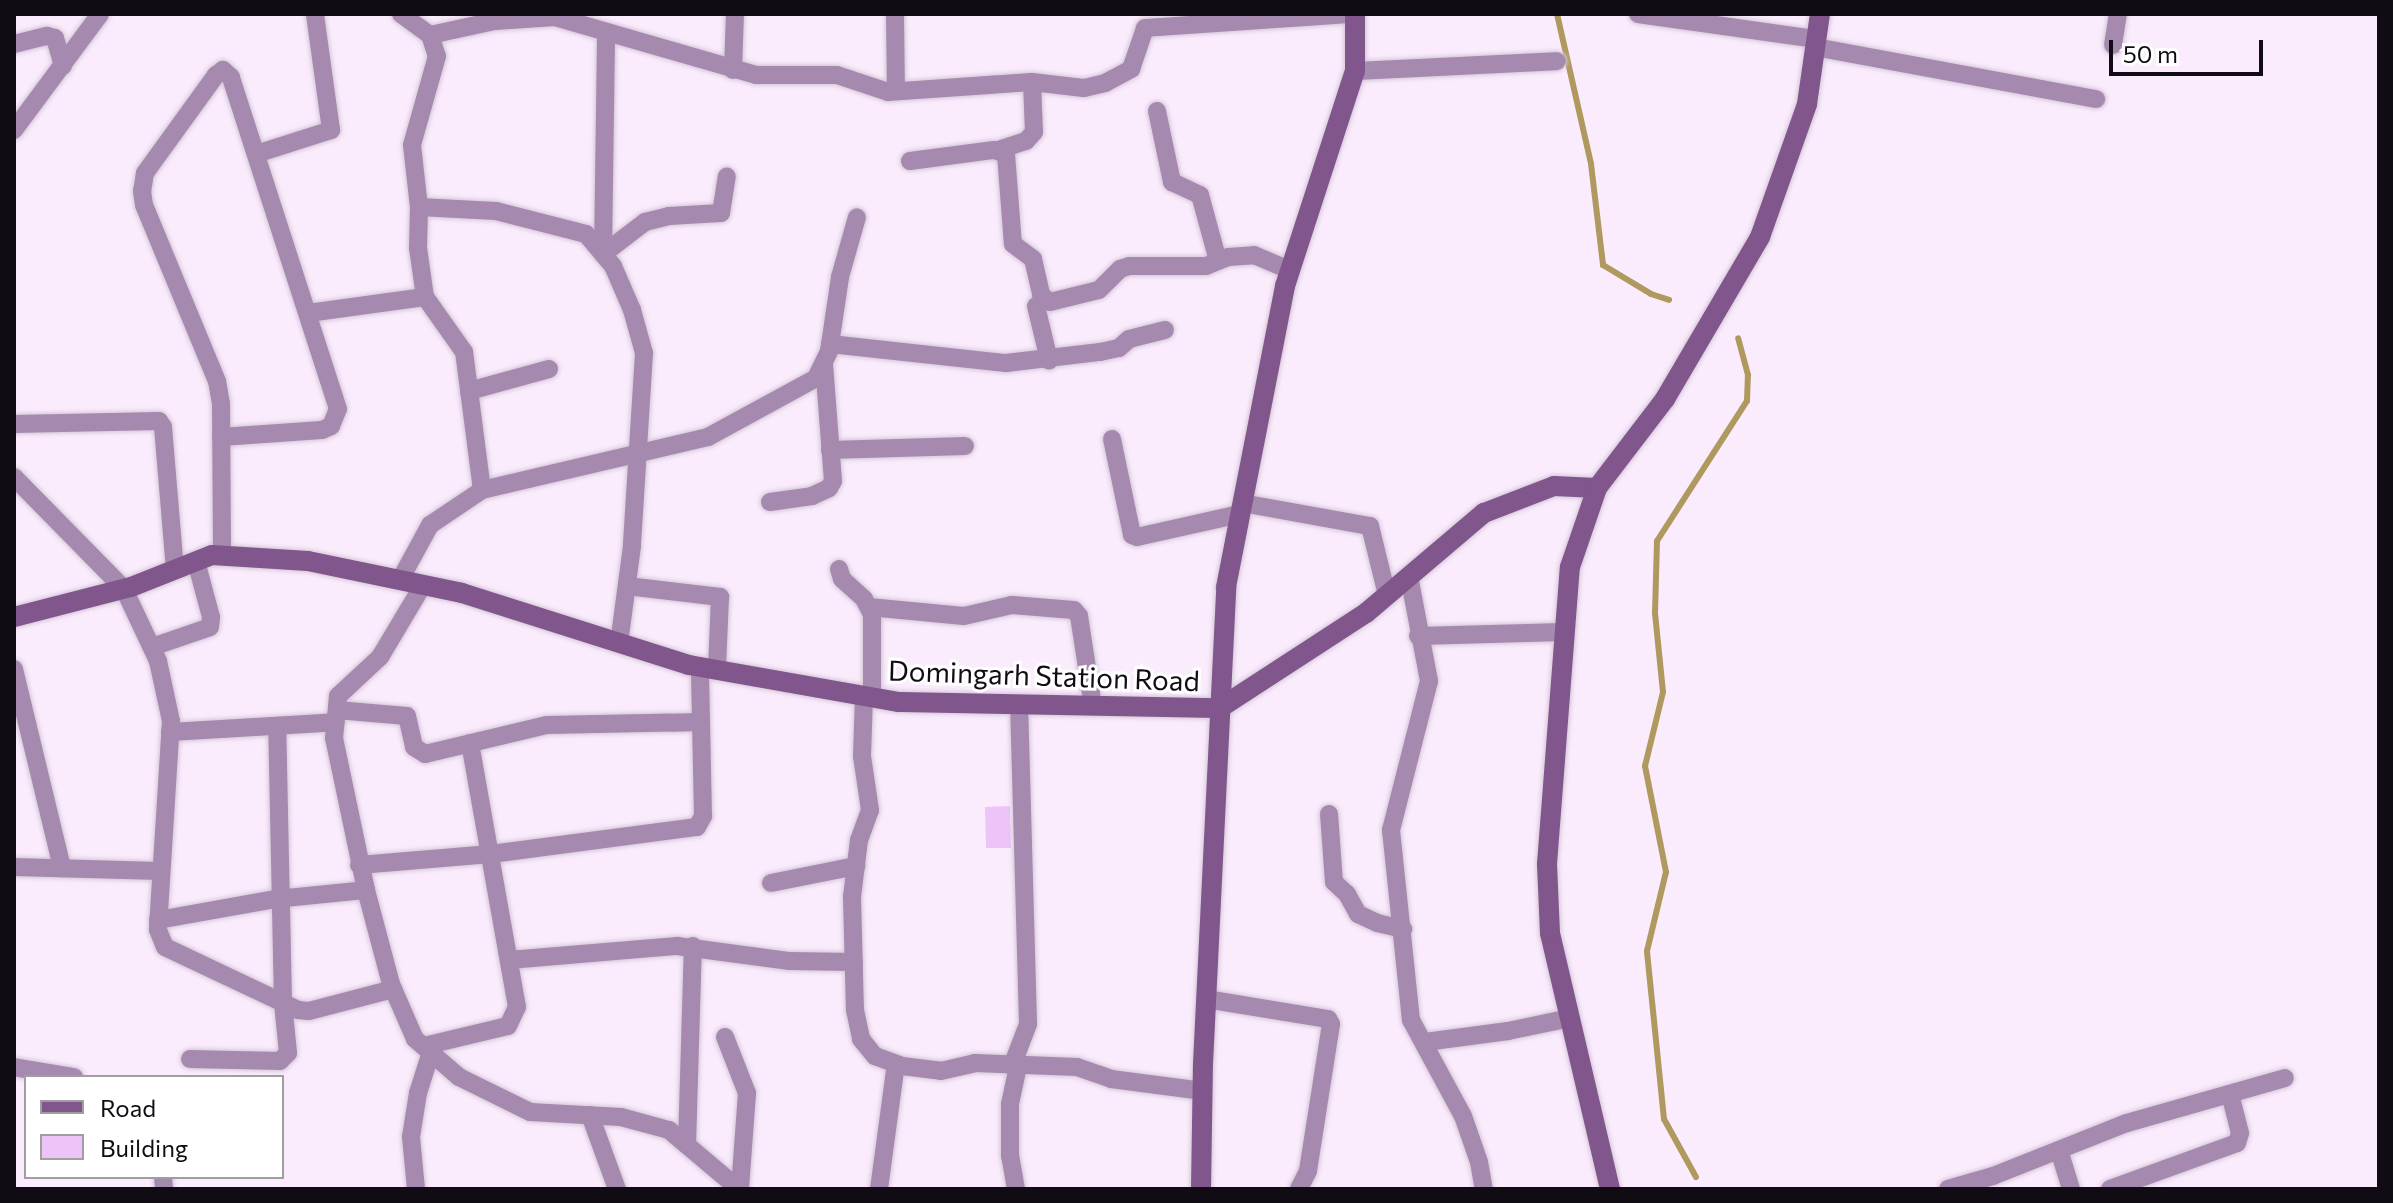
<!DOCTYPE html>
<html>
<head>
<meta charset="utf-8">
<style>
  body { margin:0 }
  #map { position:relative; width:2393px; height:1203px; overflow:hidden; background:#faecfd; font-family:Commissioner,sans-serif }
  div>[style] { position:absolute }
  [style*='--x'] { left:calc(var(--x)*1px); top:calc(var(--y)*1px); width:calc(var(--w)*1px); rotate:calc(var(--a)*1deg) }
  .stream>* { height:6px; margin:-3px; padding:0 3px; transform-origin:3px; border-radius:3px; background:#af995f }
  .building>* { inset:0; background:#ecc4f7 }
  .roads { filter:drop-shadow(0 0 2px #d5c8d8) drop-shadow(0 0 2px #d5c8d8) }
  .street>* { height:18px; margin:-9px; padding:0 9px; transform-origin:9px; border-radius:9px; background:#a689ae }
  .secondary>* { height:20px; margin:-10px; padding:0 10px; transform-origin:10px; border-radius:10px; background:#81568c }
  span { translate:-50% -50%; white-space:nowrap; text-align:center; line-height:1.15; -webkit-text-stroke:6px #fff; paint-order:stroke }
  .street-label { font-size:28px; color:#110c13 }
  .frame { position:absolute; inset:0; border:16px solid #110c13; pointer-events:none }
  .legend { position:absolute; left:24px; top:1075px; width:260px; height:104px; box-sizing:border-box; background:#fff; border:2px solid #a09ea1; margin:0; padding:10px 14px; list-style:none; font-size:24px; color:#110c13 }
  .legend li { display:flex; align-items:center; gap:16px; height:40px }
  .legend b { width:40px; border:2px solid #a09ea1 }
  .scale { position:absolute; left:2109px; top:40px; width:154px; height:36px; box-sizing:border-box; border:4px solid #110c13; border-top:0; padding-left:10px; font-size:24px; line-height:28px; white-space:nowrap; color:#110c13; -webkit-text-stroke:6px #fff; paint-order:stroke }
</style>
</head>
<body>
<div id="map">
  <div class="stream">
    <i style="--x:1557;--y:14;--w:154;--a:77.2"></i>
    <i style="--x:1591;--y:164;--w:102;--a:83.2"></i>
    <i style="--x:1603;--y:265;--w:56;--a:31.1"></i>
    <i style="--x:1651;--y:294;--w:19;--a:18"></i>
    <i style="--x:1696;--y:1177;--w:66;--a:-118.9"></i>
    <i style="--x:1664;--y:1119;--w:169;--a:-95.8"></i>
    <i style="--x:1647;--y:951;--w:81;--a:-76.5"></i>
    <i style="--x:1666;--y:872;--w:108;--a:-101.2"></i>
    <i style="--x:1645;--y:766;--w:76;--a:-76.3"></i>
    <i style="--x:1663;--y:692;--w:79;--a:-95.8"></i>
    <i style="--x:1655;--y:613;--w:72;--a:-88.4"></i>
    <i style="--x:1657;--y:541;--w:166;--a:-57.3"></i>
    <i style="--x:1747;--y:401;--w:26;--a:-88"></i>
    <i style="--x:1748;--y:375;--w:38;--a:-105"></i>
  </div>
  <div class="building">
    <i style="clip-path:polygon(1010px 806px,1011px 848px,986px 848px,985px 807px)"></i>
  </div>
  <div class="roads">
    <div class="street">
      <i style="--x:401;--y:14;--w:36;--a:36"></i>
      <i style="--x:430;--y:35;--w:22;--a:72"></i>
      <i style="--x:437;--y:56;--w:92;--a:105.7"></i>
      <i style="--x:412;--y:145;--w:62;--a:83.6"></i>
      <i style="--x:895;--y:14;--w:77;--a:89.3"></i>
      <i style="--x:1638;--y:14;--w:180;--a:8"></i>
      <i style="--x:430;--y:35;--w:66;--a:-12.2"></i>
      <i style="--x:495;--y:21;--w:60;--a:-3.8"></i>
      <i style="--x:555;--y:17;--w:209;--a:16.1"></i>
      <i style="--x:756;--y:75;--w:81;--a:0"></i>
      <i style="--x:837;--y:75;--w:54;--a:18.4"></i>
      <i style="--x:888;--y:92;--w:144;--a:-4"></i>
      <i style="--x:1032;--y:82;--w:52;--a:6.6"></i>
      <i style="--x:1084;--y:88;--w:22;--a:-13"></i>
      <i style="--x:1105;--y:83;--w:30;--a:-28"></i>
      <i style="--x:1131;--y:69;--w:43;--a:-71.1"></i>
      <i style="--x:1145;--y:28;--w:207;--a:-3.9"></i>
      <i style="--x:14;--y:44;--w:34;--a:-14"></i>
      <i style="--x:47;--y:36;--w:8;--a:14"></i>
      <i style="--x:55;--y:38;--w:29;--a:74"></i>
      <i style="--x:2113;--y:45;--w:31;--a:-81"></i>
      <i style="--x:1815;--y:47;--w:286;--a:10.5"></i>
      <i style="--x:733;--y:70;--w:56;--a:-88"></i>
      <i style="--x:1355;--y:71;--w:202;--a:-2.8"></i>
      <i style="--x:1157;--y:111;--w:73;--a:78.1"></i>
      <i style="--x:1172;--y:182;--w:31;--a:25"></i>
      <i style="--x:1200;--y:195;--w:68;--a:74.7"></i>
      <i style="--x:14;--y:130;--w:144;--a:-53.4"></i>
      <i style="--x:1001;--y:149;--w:26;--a:-18"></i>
      <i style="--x:1026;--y:141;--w:12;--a:-48"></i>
      <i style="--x:1034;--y:132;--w:50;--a:-92.3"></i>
      <i style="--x:256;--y:154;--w:79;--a:-17.7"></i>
      <i style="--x:331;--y:130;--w:117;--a:-97.9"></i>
      <i style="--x:910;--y:161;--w:85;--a:-7.5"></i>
      <i style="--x:994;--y:150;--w:13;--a:18"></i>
      <i style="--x:1006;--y:154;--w:90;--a:85.6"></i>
      <i style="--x:1013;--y:244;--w:25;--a:37"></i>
      <i style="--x:1033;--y:259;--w:37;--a:77"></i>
      <i style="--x:1041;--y:295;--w:11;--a:38"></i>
      <i style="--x:1050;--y:302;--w:50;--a:-13.8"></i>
      <i style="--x:1099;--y:290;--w:30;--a:-45"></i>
      <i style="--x:1120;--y:269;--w:9;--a:-18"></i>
      <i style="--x:1129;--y:266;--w:77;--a:0"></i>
      <i style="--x:1206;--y:266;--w:24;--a:-22"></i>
      <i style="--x:1228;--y:257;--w:26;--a:-4"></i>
      <i style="--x:1254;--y:255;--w:39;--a:23"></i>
      <i style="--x:603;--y:254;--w:222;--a:-89.2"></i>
      <i style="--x:603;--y:254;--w:53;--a:-37.3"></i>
      <i style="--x:645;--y:222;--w:25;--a:-14"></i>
      <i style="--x:669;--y:216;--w:52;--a:-3.3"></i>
      <i style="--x:721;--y:213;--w:37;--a:-81"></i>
      <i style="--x:1036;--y:306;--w:56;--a:76.5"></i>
      <i style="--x:308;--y:313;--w:118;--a:-7.8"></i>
      <i style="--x:830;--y:344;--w:177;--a:6.2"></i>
      <i style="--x:1006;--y:363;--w:95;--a:-6.7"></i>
      <i style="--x:1100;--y:352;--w:19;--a:-12"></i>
      <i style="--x:1119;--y:348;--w:13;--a:-42"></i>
      <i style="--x:1129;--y:339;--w:37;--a:-14"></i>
      <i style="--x:469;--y:391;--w:83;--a:-15.4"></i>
      <i style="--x:14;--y:424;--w:145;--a:-1.2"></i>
      <i style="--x:159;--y:421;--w:7;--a:56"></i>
      <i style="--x:163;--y:427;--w:143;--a:85.2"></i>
      <i style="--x:221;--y:437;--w:101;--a:-4"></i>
      <i style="--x:322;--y:430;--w:10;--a:-24"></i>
      <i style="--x:331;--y:426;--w:18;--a:-68"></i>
      <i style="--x:338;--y:409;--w:349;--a:-107.9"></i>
      <i style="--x:231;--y:77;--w:11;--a:-139"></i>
      <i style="--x:223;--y:70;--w:9;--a:144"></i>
      <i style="--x:216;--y:75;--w:121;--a:125.9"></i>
      <i style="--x:145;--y:173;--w:18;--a:99"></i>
      <i style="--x:142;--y:191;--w:14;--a:82"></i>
      <i style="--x:144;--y:205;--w:191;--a:67.5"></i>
      <i style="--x:217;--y:381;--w:23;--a:80"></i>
      <i style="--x:221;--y:404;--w:152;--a:89.6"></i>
      <i style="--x:1112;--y:439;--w:98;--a:78.2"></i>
      <i style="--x:1132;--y:535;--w:5;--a:22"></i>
      <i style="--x:1137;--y:537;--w:106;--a:-12.6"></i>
      <i style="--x:830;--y:450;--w:135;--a:-1.7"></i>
      <i style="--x:14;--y:477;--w:157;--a:45.5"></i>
      <i style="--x:124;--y:589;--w:80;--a:64.7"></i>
      <i style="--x:158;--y:661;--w:61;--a:77.8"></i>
      <i style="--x:171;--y:721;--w:209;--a:93.6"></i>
      <i style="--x:158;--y:930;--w:18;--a:68"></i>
      <i style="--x:165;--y:947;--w:147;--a:25.3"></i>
      <i style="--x:298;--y:1010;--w:11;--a:5"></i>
      <i style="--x:309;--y:1011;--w:87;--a:-14.7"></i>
      <i style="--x:482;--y:490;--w:139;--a:-97.4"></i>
      <i style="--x:464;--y:352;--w:67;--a:-125.3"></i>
      <i style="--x:425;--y:297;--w:49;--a:-98.1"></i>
      <i style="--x:418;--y:248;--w:41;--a:-88.6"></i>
      <i style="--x:419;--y:207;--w:77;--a:3"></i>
      <i style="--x:496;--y:211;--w:93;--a:14.3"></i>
      <i style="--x:586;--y:234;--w:42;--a:49.8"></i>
      <i style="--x:613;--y:266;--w:48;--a:66.6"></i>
      <i style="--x:632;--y:310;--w:45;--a:74.4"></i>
      <i style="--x:644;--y:353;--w:193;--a:93.6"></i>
      <i style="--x:632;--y:546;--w:98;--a:97.6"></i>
      <i style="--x:770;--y:502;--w:42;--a:-8.1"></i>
      <i style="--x:812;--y:496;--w:19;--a:-25"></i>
      <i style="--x:829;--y:488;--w:8;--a:-60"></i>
      <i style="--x:833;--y:481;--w:118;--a:-94.4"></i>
      <i style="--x:1242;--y:503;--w:130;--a:10.2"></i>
      <i style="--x:1370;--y:526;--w:71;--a:76.2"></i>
      <i style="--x:839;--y:569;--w:10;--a:73"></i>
      <i style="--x:842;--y:579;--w:30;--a:42"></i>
      <i style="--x:864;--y:599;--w:18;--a:63"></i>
      <i style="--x:872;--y:615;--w:83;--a:90"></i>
      <i style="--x:1409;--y:576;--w:107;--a:79.2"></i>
      <i style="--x:1429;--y:681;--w:154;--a:104.3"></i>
      <i style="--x:1391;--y:830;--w:191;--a:84"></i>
      <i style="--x:1411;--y:1020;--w:109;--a:61.6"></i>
      <i style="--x:1463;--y:1116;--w:49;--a:70.8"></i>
      <i style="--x:1479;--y:1162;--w:27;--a:80"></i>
      <i style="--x:400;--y:580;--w:63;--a:-61.4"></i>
      <i style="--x:430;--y:525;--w:63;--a:-33.9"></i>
      <i style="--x:482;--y:490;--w:232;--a:-13.2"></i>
      <i style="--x:708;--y:437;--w:123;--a:-28.6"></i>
      <i style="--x:816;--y:378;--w:30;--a:-64"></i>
      <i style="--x:829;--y:351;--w:75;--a:-81.5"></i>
      <i style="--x:840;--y:277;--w:62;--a:-74.2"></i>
      <i style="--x:423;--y:585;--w:84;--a:120.8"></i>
      <i style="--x:380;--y:657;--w:57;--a:137.1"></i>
      <i style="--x:338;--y:696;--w:42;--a:95.4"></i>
      <i style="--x:334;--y:738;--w:155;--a:78.1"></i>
      <i style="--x:366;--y:890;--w:97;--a:75.1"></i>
      <i style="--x:391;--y:984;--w:60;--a:66.4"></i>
      <i style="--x:415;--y:1039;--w:58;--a:40.8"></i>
      <i style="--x:459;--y:1077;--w:79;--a:26.2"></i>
      <i style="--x:530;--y:1112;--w:91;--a:3.1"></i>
      <i style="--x:621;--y:1117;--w:50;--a:15.2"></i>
      <i style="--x:669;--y:1130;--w:92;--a:40.1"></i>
      <i style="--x:627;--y:586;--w:94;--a:6.7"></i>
      <i style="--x:720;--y:597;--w:73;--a:92.4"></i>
      <i style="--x:869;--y:607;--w:95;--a:5.4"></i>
      <i style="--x:964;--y:616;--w:49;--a:-12.9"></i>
      <i style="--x:1012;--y:605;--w:62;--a:4.6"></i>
      <i style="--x:1074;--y:610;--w:8;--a:50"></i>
      <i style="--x:1079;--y:616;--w:91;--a:81.2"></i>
      <i style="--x:1418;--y:636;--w:145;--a:-1.6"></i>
      <i style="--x:152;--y:647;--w:61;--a:-19"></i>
      <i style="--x:210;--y:627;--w:10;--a:-84"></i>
      <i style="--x:211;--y:617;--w:58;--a:-105"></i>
      <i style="--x:14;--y:669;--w:205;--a:76.4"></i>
      <i style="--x:864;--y:696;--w:60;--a:91.9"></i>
      <i style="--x:862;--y:756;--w:55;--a:81.6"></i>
      <i style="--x:870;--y:810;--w:32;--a:110"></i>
      <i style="--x:859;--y:840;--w:57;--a:97"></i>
      <i style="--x:852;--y:897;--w:113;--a:88.5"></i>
      <i style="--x:855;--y:1010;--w:30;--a:78"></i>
      <i style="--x:861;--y:1039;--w:22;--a:51"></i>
      <i style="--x:875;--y:1056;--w:29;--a:20"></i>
      <i style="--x:902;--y:1066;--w:39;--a:7"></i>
      <i style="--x:941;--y:1071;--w:35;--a:-13"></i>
      <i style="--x:975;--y:1063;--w:102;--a:2.2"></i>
      <i style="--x:1077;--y:1067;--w:36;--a:19"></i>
      <i style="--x:1111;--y:1079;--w:93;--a:7.4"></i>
      <i style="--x:337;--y:710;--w:70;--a:4.9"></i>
      <i style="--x:407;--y:716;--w:32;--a:77"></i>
      <i style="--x:414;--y:747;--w:13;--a:32"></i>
      <i style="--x:425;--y:754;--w:125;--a:-13.4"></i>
      <i style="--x:547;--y:725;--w:154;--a:-1.1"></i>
      <i style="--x:170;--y:732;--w:166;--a:-3.4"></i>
      <i style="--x:1329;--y:814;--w:68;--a:85.8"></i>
      <i style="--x:1334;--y:882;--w:18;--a:43"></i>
      <i style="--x:1347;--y:894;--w:23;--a:61"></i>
      <i style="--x:1358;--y:914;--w:21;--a:25"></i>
      <i style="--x:1377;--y:923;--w:27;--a:13"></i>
      <i style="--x:359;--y:865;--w:132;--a:-4.8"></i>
      <i style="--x:491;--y:854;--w:208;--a:-7.5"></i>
      <i style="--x:697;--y:827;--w:13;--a:-61"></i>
      <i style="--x:703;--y:816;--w:149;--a:-91.2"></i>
      <i style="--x:14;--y:867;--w:146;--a:1.6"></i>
      <i style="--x:771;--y:883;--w:87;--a:-11.3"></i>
      <i style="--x:158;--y:920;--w:120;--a:-10.1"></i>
      <i style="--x:276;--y:899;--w:90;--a:-5.7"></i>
      <i style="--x:509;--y:960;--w:169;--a:-4.8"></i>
      <i style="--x:677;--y:946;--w:114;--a:7.6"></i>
      <i style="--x:790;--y:961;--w:64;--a:0.9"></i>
      <i style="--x:1206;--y:999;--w:124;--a:9.3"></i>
      <i style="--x:1328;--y:1019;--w:6;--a:59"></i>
      <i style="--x:1331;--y:1024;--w:149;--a:98.9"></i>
      <i style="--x:1308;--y:1171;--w:20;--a:117"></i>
      <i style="--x:725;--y:1037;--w:60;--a:68.6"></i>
      <i style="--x:747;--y:1093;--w:96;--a:94.2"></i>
      <i style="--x:1425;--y:1042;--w:84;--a:-7.5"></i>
      <i style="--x:1508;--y:1031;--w:63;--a:-11.8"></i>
      <i style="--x:424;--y:1046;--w:86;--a:-13.4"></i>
      <i style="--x:508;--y:1026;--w:21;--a:-65"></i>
      <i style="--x:517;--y:1007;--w:268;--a:-100.1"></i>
      <i style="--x:190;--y:1059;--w:90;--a:1.3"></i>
      <i style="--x:280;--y:1061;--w:11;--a:-45"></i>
      <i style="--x:288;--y:1053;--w:50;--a:-95.7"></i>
      <i style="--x:283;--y:1003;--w:277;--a:-91.2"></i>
      <i style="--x:1012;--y:1066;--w:45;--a:-69.1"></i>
      <i style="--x:1028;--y:1024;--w:319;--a:-91.6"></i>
      <i style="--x:14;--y:1067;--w:61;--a:9.5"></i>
      <i style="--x:590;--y:1115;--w:79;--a:70"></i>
      <i style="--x:687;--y:1145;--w:199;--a:-88.3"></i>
      <i style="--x:2059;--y:1150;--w:41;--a:72.9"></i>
      <i style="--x:163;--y:1177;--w:12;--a:85"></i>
      <i style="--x:416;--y:1189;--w:52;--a:-95.5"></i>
      <i style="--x:411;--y:1137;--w:45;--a:-81"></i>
      <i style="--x:418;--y:1093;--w:43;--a:-72.4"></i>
      <i style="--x:879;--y:1189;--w:126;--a:-82.3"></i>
      <i style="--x:1016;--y:1189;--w:34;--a:-100"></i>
      <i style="--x:1010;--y:1156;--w:52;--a:-90"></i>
      <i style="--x:1010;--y:1104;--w:39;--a:-78"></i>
      <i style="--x:1948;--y:1189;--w:47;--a:-16.1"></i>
      <i style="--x:1993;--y:1176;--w:144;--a:-21.6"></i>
      <i style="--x:2127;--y:1123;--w:164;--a:-15.9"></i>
      <i style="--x:2110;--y:1189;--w:135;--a:-19.9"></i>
      <i style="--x:2237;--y:1143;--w:10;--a:-73"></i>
      <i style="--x:2240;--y:1133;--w:40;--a:-104.4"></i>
    </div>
    <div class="secondary">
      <i style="--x:14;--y:617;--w:121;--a:-14.4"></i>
      <i style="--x:131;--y:587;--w:87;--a:-21.6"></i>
      <i style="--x:212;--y:555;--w:96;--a:3.6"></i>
      <i style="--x:308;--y:561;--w:157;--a:11.7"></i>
      <i style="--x:462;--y:593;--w:238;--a:17.6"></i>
      <i style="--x:689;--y:665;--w:212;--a:10"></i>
      <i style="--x:898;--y:702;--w:322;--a:1.1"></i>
      <i style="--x:1220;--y:708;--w:174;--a:-33.1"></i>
      <i style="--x:1366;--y:613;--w:155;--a:-40.3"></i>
      <i style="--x:1484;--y:513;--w:75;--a:-21.1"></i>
      <i style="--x:1554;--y:486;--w:43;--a:2.7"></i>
      <i style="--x:1201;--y:1189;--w:125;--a:-89.1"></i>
      <i style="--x:1203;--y:1064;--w:478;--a:-87.2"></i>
      <i style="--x:1226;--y:587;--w:307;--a:-78.9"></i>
      <i style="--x:1285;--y:286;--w:226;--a:-72"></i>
      <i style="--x:1355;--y:71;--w:57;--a:-90"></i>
      <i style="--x:1610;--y:1189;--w:263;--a:-103.2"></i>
      <i style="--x:1550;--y:933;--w:69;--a:-92.5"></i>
      <i style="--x:1547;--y:864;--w:298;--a:-85.6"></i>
      <i style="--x:1570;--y:567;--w:83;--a:-71.1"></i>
      <i style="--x:1597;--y:488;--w:112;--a:-52.6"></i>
      <i style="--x:1665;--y:399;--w:188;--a:-59.6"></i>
      <i style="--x:1760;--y:237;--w:141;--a:-70.5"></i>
      <i style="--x:1807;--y:104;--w:91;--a:-81.8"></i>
    </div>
  </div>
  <div class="street-label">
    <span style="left:1044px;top:675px;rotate:2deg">Domingarh Station Road</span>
  </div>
  <div class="frame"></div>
  <ul class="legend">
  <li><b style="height:10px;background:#81568c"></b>Road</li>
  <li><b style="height:22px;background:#ecc4f7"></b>Building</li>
  </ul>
  <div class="scale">50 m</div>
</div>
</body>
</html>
